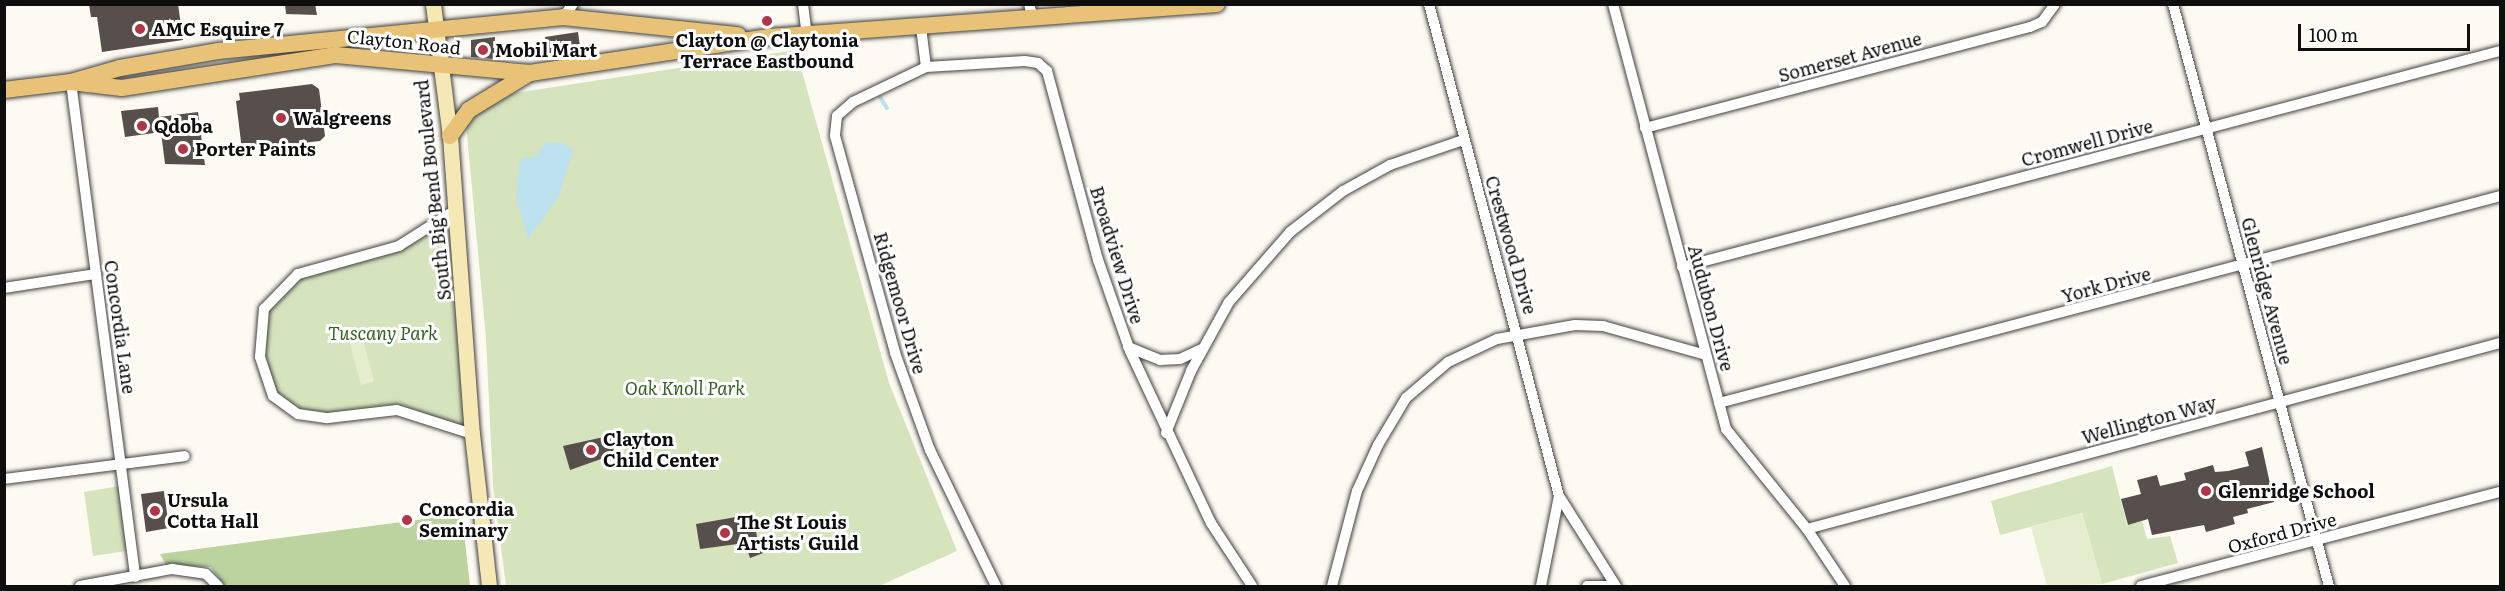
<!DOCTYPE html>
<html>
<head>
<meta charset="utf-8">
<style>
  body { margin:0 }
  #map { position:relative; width:2505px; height:591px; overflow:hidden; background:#fdfaf1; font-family:Literata,serif }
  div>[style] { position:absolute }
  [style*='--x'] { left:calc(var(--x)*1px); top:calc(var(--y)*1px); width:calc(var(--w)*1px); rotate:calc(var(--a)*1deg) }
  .green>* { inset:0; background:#d6e4be }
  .forest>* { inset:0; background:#bbd39f }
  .pitch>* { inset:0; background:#e5edcf }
  .water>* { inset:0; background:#bce1ef }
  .stream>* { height:4px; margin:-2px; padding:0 2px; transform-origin:2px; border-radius:2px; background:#bce1ef }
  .building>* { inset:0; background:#564f4c }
  .roads { filter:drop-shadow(0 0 2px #414141) drop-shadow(0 0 2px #414141) }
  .minor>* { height:10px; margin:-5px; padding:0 5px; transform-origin:5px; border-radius:5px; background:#fff }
  .secondary>* { height:15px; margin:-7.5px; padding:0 7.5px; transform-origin:7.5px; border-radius:7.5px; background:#f6e8b4 }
  .primary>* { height:16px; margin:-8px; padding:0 8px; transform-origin:8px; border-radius:8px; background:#e8c276 }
  .dots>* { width:16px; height:16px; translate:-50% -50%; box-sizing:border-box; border:3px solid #fff; border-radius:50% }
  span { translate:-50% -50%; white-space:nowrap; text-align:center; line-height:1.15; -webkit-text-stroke:6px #fff; paint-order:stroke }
  .poi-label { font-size:18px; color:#0e0e0e; font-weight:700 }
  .left { translate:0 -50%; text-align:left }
  .street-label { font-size:18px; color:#0e0e0e }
  .park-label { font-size:18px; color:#375f26; font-style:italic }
  .frame { position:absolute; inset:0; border:6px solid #0e0e0e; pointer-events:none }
  .scale { position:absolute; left:2298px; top:24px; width:172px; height:27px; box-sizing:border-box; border:3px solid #0e0e0e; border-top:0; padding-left:8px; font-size:18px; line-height:21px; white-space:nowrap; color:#0e0e0e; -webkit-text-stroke:4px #fff; paint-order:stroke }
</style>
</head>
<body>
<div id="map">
  <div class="green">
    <i style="clip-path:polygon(796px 50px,889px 383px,957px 551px,879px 586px,506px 586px,493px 486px,486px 338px,466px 124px,501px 95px)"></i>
    <i style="clip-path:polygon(457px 209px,472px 434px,443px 421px,377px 413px,298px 414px,273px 396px,260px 357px,264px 309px,298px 274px,378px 255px)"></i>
    <i style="clip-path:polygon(2112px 466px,2127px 525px,2142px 521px,2147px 539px,2170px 536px,2178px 563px,2102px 584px,2082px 513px,2000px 535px,1991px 501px)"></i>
    <i style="clip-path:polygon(119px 486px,127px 551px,93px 556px,84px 492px)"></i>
  </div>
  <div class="forest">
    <i style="clip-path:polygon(462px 514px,470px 586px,225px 586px,211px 567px,166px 565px,160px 554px)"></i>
  </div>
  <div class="pitch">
    <i style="clip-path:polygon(363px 340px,374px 381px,361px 385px,350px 343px)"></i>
    <i style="clip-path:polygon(2082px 513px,2102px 584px,2047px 586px,2031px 527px)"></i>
  </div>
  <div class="water">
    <i style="clip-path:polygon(546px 142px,563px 143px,573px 150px,559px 196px,528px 239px,516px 197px,519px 165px,522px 158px,535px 157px)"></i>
  </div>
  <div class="stream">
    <i style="--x:880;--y:97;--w:13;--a:58"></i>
  </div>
  <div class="building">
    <i style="clip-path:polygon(89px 4px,178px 4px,183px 40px,102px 52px,97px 17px,91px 17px)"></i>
    <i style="clip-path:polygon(285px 4px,315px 4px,317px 15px,286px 14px)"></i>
    <i style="clip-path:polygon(578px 32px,581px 54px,549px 59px,545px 37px)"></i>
    <i style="clip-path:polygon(495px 37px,494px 59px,471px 57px,471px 40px)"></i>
    <i style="clip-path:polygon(312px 84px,319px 89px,325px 136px,320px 141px,242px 150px,236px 101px,240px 100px,239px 93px)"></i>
    <i style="clip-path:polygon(158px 107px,159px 117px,198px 112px,205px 165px,165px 164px,161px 132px,125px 137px,121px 111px)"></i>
    <i style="clip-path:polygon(613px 435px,618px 453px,570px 470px,563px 446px)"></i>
    <i style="clip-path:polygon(2262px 447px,2274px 502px,2247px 509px,2248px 513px,2233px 517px,2235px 524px,2206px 532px,2204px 525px,2152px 535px,2148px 519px,2128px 525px,2121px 499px,2141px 494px,2137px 480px,2157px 475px,2160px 486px,2186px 480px,2184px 473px,2213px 465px,2215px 472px,2228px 471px,2249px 466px,2245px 452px)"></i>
    <i style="clip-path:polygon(164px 491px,169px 528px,146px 532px,141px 494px)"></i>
    <i style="clip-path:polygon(753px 514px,758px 543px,762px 542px,766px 552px,750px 558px,745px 543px,700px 549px,696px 524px)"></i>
  </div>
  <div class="roads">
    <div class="minor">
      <i style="--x:803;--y:4;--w:31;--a:83"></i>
      <i style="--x:1029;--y:4;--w:15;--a:74"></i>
      <i style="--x:1429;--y:4;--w:509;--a:75.2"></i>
      <i style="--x:1559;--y:496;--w:107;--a:57.7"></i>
      <i style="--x:1613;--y:4;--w:440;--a:75.1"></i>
      <i style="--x:1726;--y:429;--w:129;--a:51"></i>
      <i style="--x:1807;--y:529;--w:69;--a:56.3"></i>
      <i style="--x:2173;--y:4;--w:603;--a:75"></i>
      <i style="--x:563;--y:17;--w:16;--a:-52"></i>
      <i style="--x:921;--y:27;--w:40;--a:82.9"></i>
      <i style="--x:926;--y:67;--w:99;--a:-3.5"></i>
      <i style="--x:1025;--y:61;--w:13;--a:9"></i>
      <i style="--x:1038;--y:63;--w:12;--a:42"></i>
      <i style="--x:1047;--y:71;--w:196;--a:74.9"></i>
      <i style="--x:1098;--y:260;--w:96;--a:70.6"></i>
      <i style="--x:1130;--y:351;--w:190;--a:64.8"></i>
      <i style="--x:1211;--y:523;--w:75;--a:56.9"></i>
      <i style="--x:926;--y:67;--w:81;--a:154.4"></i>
      <i style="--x:853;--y:102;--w:21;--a:139"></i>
      <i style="--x:837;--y:116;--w:20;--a:96"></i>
      <i style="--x:835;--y:136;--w:225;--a:74.5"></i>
      <i style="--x:895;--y:353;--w:103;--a:70.2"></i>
      <i style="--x:930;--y:450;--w:151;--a:64.1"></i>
      <i style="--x:71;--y:82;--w:499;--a:82.6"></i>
      <i style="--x:1645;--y:128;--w:398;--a:-14.7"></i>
      <i style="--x:2030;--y:27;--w:13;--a:-23"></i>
      <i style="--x:2042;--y:22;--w:22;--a:-54"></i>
      <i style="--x:457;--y:209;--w:69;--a:147.5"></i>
      <i style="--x:399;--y:246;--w:105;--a:164.5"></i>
      <i style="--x:298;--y:274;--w:49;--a:134.2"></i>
      <i style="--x:264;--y:309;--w:48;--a:94.8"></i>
      <i style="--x:260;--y:357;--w:41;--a:71.6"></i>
      <i style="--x:273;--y:396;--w:31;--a:36"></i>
      <i style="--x:298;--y:414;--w:30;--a:8"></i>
      <i style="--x:328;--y:418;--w:69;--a:-6.6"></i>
      <i style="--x:397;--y:410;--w:79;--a:17.7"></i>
      <i style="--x:1682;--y:267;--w:846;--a:-14.79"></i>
      <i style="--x:4;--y:288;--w:93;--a:-8.7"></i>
      <i style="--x:1128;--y:347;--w:35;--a:22"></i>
      <i style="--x:1160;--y:360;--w:20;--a:-3"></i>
      <i style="--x:1180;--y:359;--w:23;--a:-25"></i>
      <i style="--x:1719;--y:403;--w:808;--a:-14.84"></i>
      <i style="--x:1166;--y:433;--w:67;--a:-68"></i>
      <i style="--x:1191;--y:371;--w:79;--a:-61.2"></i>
      <i style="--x:1229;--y:302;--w:93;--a:-48.9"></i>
      <i style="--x:1290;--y:232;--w:67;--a:-37.7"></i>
      <i style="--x:1343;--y:191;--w:54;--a:-29"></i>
      <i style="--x:1390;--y:165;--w:77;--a:-18.9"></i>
      <i style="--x:4;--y:479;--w:182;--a:-7.2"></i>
      <i style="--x:1807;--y:529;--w:718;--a:-15.02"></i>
      <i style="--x:80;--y:586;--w:94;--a:-10.5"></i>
      <i style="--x:172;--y:569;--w:34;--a:8"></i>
      <i style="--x:206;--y:574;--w:17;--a:45"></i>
      <i style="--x:1332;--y:586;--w:98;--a:-75.3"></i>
      <i style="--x:1357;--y:491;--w:51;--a:-65.5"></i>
      <i style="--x:1378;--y:445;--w:55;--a:-59.2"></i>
      <i style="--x:1406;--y:398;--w:55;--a:-40.6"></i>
      <i style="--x:1448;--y:362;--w:54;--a:-25.1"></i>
      <i style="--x:1497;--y:339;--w:79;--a:-10.2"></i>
      <i style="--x:1575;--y:325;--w:28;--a:2"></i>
      <i style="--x:1603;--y:326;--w:107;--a:15.7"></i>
      <i style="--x:1541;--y:586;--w:92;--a:-78.7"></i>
      <i style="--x:1587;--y:586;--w:28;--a:0"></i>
      <i style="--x:2141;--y:586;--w:371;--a:-14.7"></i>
    </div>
    <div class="secondary">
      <i style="--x:433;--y:4;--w:133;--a:82.7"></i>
      <i style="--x:450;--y:136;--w:299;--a:85.8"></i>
      <i style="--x:472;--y:434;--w:153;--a:83.6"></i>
    </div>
    <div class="primary">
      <i style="--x:71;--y:82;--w:51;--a:6.7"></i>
      <i style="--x:122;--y:88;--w:217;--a:-8.8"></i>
      <i style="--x:336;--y:55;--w:195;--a:5.3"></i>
      <i style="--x:530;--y:73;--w:242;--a:-8.6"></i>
      <i style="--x:769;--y:37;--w:449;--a:-4.2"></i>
      <i style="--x:4;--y:90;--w:67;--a:-6.8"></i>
      <i style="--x:71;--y:82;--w:51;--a:-15.9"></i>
      <i style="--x:120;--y:68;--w:99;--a:-9.8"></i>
      <i style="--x:218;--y:51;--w:347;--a:-5.6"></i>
      <i style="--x:563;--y:17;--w:176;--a:5.9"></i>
      <i style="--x:450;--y:136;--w:32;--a:-54"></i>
      <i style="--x:469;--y:110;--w:69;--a:-31.4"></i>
    </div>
  </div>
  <div class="dots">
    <i style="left:767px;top:21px;background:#ae3647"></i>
    <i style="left:140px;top:29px;background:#ae3647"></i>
    <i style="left:483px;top:50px;background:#ae3647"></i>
    <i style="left:281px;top:118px;background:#ae3647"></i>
    <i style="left:142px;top:126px;background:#ae3647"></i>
    <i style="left:183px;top:149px;background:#ae3647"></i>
    <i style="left:591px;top:450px;background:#ae3647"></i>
    <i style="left:2206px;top:491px;background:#ae3647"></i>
    <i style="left:155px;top:511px;background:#ae3647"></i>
    <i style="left:407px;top:520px;background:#ae3647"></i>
    <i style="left:725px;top:533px;background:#ae3647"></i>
  </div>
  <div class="poi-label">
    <span class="left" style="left:152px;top:29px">AMC Esquire 7</span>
    <span style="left:767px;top:51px">Clayton @ Claytonia<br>Terrace Eastbound</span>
    <span class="left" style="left:495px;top:50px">Mobil Mart</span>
    <span class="left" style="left:293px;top:118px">Walgreens</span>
    <span class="left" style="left:154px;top:126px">Qdoba</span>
    <span class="left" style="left:195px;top:149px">Porter Paints</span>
    <span class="left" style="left:603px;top:450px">Clayton<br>Child Center</span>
    <span class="left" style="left:2218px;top:491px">Glenridge School</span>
    <span class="left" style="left:167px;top:511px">Ursula<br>Cotta Hall</span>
    <span class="left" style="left:419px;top:520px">Concordia<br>Seminary</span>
    <span class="left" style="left:737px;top:533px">The St Louis<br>Artists' Guild</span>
  </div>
  <div class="street-label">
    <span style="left:404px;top:42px;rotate:6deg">Clayton Road</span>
    <span style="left:1850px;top:57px;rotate:-15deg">Somerset Avenue</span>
    <span style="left:2087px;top:143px;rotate:-15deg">Cromwell Drive</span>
    <span style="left:433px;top:190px;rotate:-96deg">South Big Bend Boulevard</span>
    <span style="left:1511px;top:245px;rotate:74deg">Crestwood Drive</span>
    <span style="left:1117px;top:255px;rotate:73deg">Broadview Drive</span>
    <span style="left:2106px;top:285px;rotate:-15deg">York Drive</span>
    <span style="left:2267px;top:291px;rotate:75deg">Glenridge Avenue</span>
    <span style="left:900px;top:303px;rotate:74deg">Ridgemoor Drive</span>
    <span style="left:1711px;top:308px;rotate:75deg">Audubon Drive</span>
    <span style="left:120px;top:327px;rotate:82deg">Concordia Lane</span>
    <span style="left:2149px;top:420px;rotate:-15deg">Wellington Way</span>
    <span style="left:2282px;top:533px;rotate:-15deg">Oxford Drive</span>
  </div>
  <div class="park-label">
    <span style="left:383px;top:333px">Tuscany Park</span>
    <span style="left:685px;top:388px">Oak Knoll Park</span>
  </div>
  <div class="frame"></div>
  <div class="scale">100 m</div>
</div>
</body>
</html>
